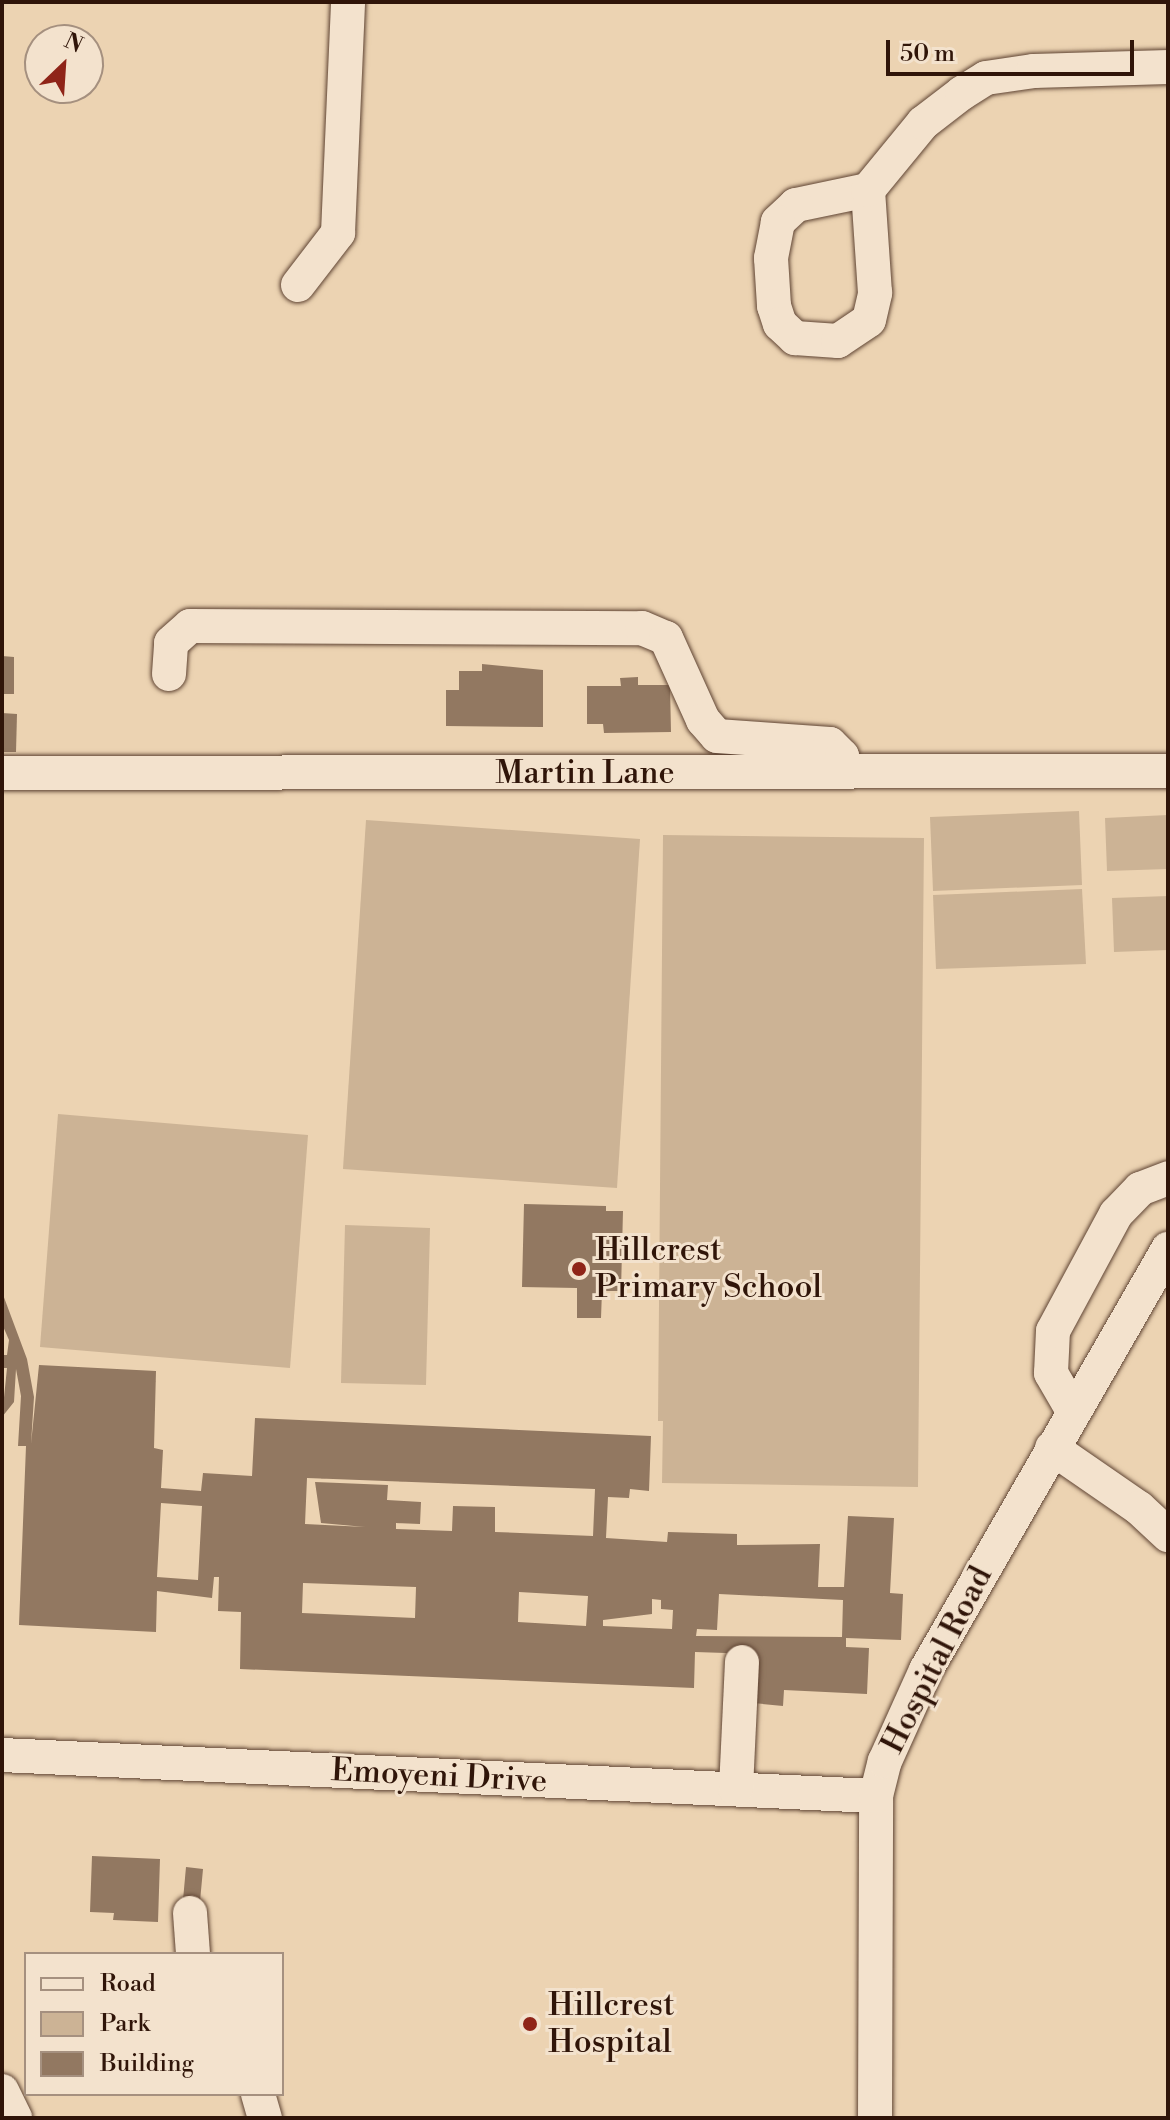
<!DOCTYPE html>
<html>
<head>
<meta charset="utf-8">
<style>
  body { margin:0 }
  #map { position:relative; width:1170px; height:2120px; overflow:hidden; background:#ecd3b2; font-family:"Libre Bodoni",serif }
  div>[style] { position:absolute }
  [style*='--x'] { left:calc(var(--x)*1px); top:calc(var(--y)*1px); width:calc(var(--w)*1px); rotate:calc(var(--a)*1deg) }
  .green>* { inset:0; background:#ccb395 }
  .building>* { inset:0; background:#927861 }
  .roads { filter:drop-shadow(0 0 2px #5f4433) drop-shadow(0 0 2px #5f4433) }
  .minor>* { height:34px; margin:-17px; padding:0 17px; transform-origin:17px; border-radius:17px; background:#f3e2cd }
  .dots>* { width:22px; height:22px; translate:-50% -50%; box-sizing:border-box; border:4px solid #f3e2cd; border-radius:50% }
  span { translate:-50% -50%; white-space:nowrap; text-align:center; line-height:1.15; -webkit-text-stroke:6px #f3e2cd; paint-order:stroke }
  .street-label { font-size:32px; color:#301509 }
  .poi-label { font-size:32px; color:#301509 }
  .left { translate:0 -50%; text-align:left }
  .frame { position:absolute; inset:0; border:4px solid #301509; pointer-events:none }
  .legend { position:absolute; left:24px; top:1952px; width:260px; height:144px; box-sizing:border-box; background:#f3e2cd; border:2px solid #a5907f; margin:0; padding:10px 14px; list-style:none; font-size:24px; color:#301509 }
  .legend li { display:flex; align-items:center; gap:16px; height:40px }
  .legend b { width:40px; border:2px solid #a5907f }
  .north { position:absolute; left:24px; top:24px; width:80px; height:80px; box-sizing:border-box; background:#f3e2cd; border:2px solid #a5907f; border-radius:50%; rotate:25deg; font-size:22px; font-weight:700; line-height:32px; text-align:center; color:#301509 }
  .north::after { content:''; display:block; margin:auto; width:28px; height:36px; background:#8f2418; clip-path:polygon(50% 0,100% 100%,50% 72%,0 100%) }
  .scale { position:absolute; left:886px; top:40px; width:248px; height:36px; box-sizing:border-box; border:4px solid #301509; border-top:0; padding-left:10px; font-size:24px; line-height:28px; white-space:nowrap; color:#301509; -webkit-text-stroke:6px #f3e2cd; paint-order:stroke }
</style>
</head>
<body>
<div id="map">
  <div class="green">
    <i style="clip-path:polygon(1079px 811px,1082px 885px,933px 891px,930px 817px)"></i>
    <i style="clip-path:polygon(1168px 815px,1168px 869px,1107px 871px,1105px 818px)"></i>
    <i style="clip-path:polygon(366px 820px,640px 839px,617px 1188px,343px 1169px)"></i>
    <i style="clip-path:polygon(663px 835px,924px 838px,918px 1487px,662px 1483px,663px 1421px,658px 1421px)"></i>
    <i style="clip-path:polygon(1082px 889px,1086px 964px,936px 969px,933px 895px)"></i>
    <i style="clip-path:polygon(1168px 896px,1168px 950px,1114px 952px,1112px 898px)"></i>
    <i style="clip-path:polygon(58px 1114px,308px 1135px,290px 1368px,40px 1347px)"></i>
    <i style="clip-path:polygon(345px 1225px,430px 1228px,426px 1385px,341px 1383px)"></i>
  </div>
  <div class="building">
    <i style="clip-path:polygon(2px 656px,14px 657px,14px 694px,2px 694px)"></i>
    <i style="clip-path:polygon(482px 664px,543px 670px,543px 727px,446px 726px,446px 690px,459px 690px,459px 671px,482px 671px)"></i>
    <i style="clip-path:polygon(638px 677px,638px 685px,670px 685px,671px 732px,604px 733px,603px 724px,587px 724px,587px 686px,621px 686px,620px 678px)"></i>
    <i style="clip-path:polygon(2px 713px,17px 714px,16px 752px,2px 752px)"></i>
    <i style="clip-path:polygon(524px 1204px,606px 1206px,606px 1211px,623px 1211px,621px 1291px,602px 1291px,601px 1318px,577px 1318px,577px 1288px,522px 1287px)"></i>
    <i style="clip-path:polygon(evenodd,2px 1292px,27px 1359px,34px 1397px,31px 1444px,39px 1365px,156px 1371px,154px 1448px,163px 1450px,161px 1488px,201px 1491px,203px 1473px,252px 1476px,255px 1418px,651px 1436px,649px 1491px,630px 1489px,629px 1498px,608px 1497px,606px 1538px,667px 1542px,668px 1532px,737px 1534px,737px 1545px,820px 1544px,818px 1587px,844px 1587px,848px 1516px,894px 1518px,890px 1593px,903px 1594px,901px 1640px,846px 1638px,846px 1647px,869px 1648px,867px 1694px,784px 1690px,783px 1706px,753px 1703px,756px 1654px,695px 1652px,694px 1688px,240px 1669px,241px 1612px,218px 1611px,219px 1577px,214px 1577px,212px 1598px,157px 1591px,156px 1632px,19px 1625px,26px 1446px,18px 1446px,21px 1396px,16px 1369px,14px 1402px,2px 1417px,7px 1368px,2px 1368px,2px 1355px,7px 1355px,9px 1340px,2px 1324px,2px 1292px,307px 1478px,595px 1489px,593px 1536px,495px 1532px,495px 1507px,453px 1506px,452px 1531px,396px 1529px,396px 1523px,420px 1524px,421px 1502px,387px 1500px,388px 1485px,315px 1482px,321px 1523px,365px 1527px,305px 1524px,307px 1478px,2px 1292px,161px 1503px,202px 1506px,198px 1580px,157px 1577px,161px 1503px,2px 1292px,303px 1583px,416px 1587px,415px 1618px,302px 1613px,303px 1583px,2px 1292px,519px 1592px,588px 1596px,586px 1626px,518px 1622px,519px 1592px,2px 1292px,719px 1594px,843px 1600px,842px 1637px,696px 1636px,697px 1629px,717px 1630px,719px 1594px,2px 1292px,652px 1599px,661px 1600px,661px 1609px,673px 1610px,672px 1629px,603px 1626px,603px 1620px,652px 1614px,652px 1599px)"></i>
    <i style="clip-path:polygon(92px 1856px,160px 1859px,158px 1922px,113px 1920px,114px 1913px,90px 1912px)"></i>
    <i style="clip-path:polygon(186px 1867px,203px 1869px,200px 1901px,183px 1900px)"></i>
  </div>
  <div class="roads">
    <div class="minor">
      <i style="--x:868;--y:190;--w:74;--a:168.2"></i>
      <i style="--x:796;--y:205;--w:25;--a:137"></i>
      <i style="--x:778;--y:222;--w:37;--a:101"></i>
      <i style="--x:771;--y:258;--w:48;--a:86.4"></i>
      <i style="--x:774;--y:306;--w:19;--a:72"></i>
      <i style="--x:780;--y:324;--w:21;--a:43"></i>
      <i style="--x:795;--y:338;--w:43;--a:4"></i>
      <i style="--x:838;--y:341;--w:37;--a:-34"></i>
      <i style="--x:869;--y:320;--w:28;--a:-77"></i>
      <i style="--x:875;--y:293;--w:103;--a:-93.9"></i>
      <i style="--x:868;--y:190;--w:87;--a:-50.6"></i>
      <i style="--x:923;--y:123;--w:49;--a:-37.6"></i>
      <i style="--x:962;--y:93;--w:28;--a:-32"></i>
      <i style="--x:986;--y:78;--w:49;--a:-8.3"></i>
      <i style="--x:1034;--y:71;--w:134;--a:-1.7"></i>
      <i style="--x:298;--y:285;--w:66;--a:-52.4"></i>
      <i style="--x:338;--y:233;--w:231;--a:-87.5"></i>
      <i style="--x:169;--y:674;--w:31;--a:-86"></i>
      <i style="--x:171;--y:643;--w:25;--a:-42"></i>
      <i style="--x:190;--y:626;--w:452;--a:0.3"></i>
      <i style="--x:642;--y:628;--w:26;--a:23"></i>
      <i style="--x:666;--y:638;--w:90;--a:65.7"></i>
      <i style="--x:703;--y:720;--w:21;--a:49"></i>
      <i style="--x:717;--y:736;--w:113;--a:4"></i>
      <i style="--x:830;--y:744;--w:17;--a:45"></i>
      <i style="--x:842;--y:756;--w:16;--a:86"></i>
      <i style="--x:2;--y:773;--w:1166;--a:-0.1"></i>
      <i style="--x:1073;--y:1411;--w:44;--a:-120.1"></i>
      <i style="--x:1051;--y:1373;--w:42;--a:-87.3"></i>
      <i style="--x:1053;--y:1331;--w:133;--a:-61.7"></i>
      <i style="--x:1116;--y:1214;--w:35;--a:-46"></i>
      <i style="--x:1140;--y:1189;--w:30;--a:-21"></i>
      <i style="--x:1052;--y:1448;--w:106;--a:34.6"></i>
      <i style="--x:1139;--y:1508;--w:40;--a:43"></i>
      <i style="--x:2;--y:1755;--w:875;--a:2.69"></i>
      <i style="--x:736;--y:1789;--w:127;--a:-87.3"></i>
      <i style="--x:190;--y:1913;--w:41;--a:85.8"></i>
      <i style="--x:2;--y:2091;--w:30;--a:64"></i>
      <i style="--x:258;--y:2094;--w:25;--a:74"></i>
      <i style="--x:875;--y:2118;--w:322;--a:-89.8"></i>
      <i style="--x:876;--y:1796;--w:36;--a:-76"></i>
      <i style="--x:885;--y:1761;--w:100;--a:-65.7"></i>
      <i style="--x:926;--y:1670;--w:486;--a:-60.1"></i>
    </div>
  </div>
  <div class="dots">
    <i style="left:579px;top:1269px;background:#8f2418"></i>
    <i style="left:530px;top:2024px;background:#8f2418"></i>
  </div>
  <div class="street-label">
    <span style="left:585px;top:773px">Martin Lane</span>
    <span style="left:937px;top:1660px;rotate:-63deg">Hospital Road</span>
    <span style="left:439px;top:1776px;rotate:3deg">Emoyeni Drive</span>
  </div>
  <div class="poi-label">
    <span class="left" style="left:595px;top:1269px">Hillcrest<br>Primary School</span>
    <span class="left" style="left:548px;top:2024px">Hillcrest<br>Hospital</span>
  </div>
  <div class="frame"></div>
  <ul class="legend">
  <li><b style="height:10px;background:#f3e2cd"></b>Road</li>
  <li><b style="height:22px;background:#ccb395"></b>Park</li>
  <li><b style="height:22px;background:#927861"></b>Building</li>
  </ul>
  <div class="north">N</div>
  <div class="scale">50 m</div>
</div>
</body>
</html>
